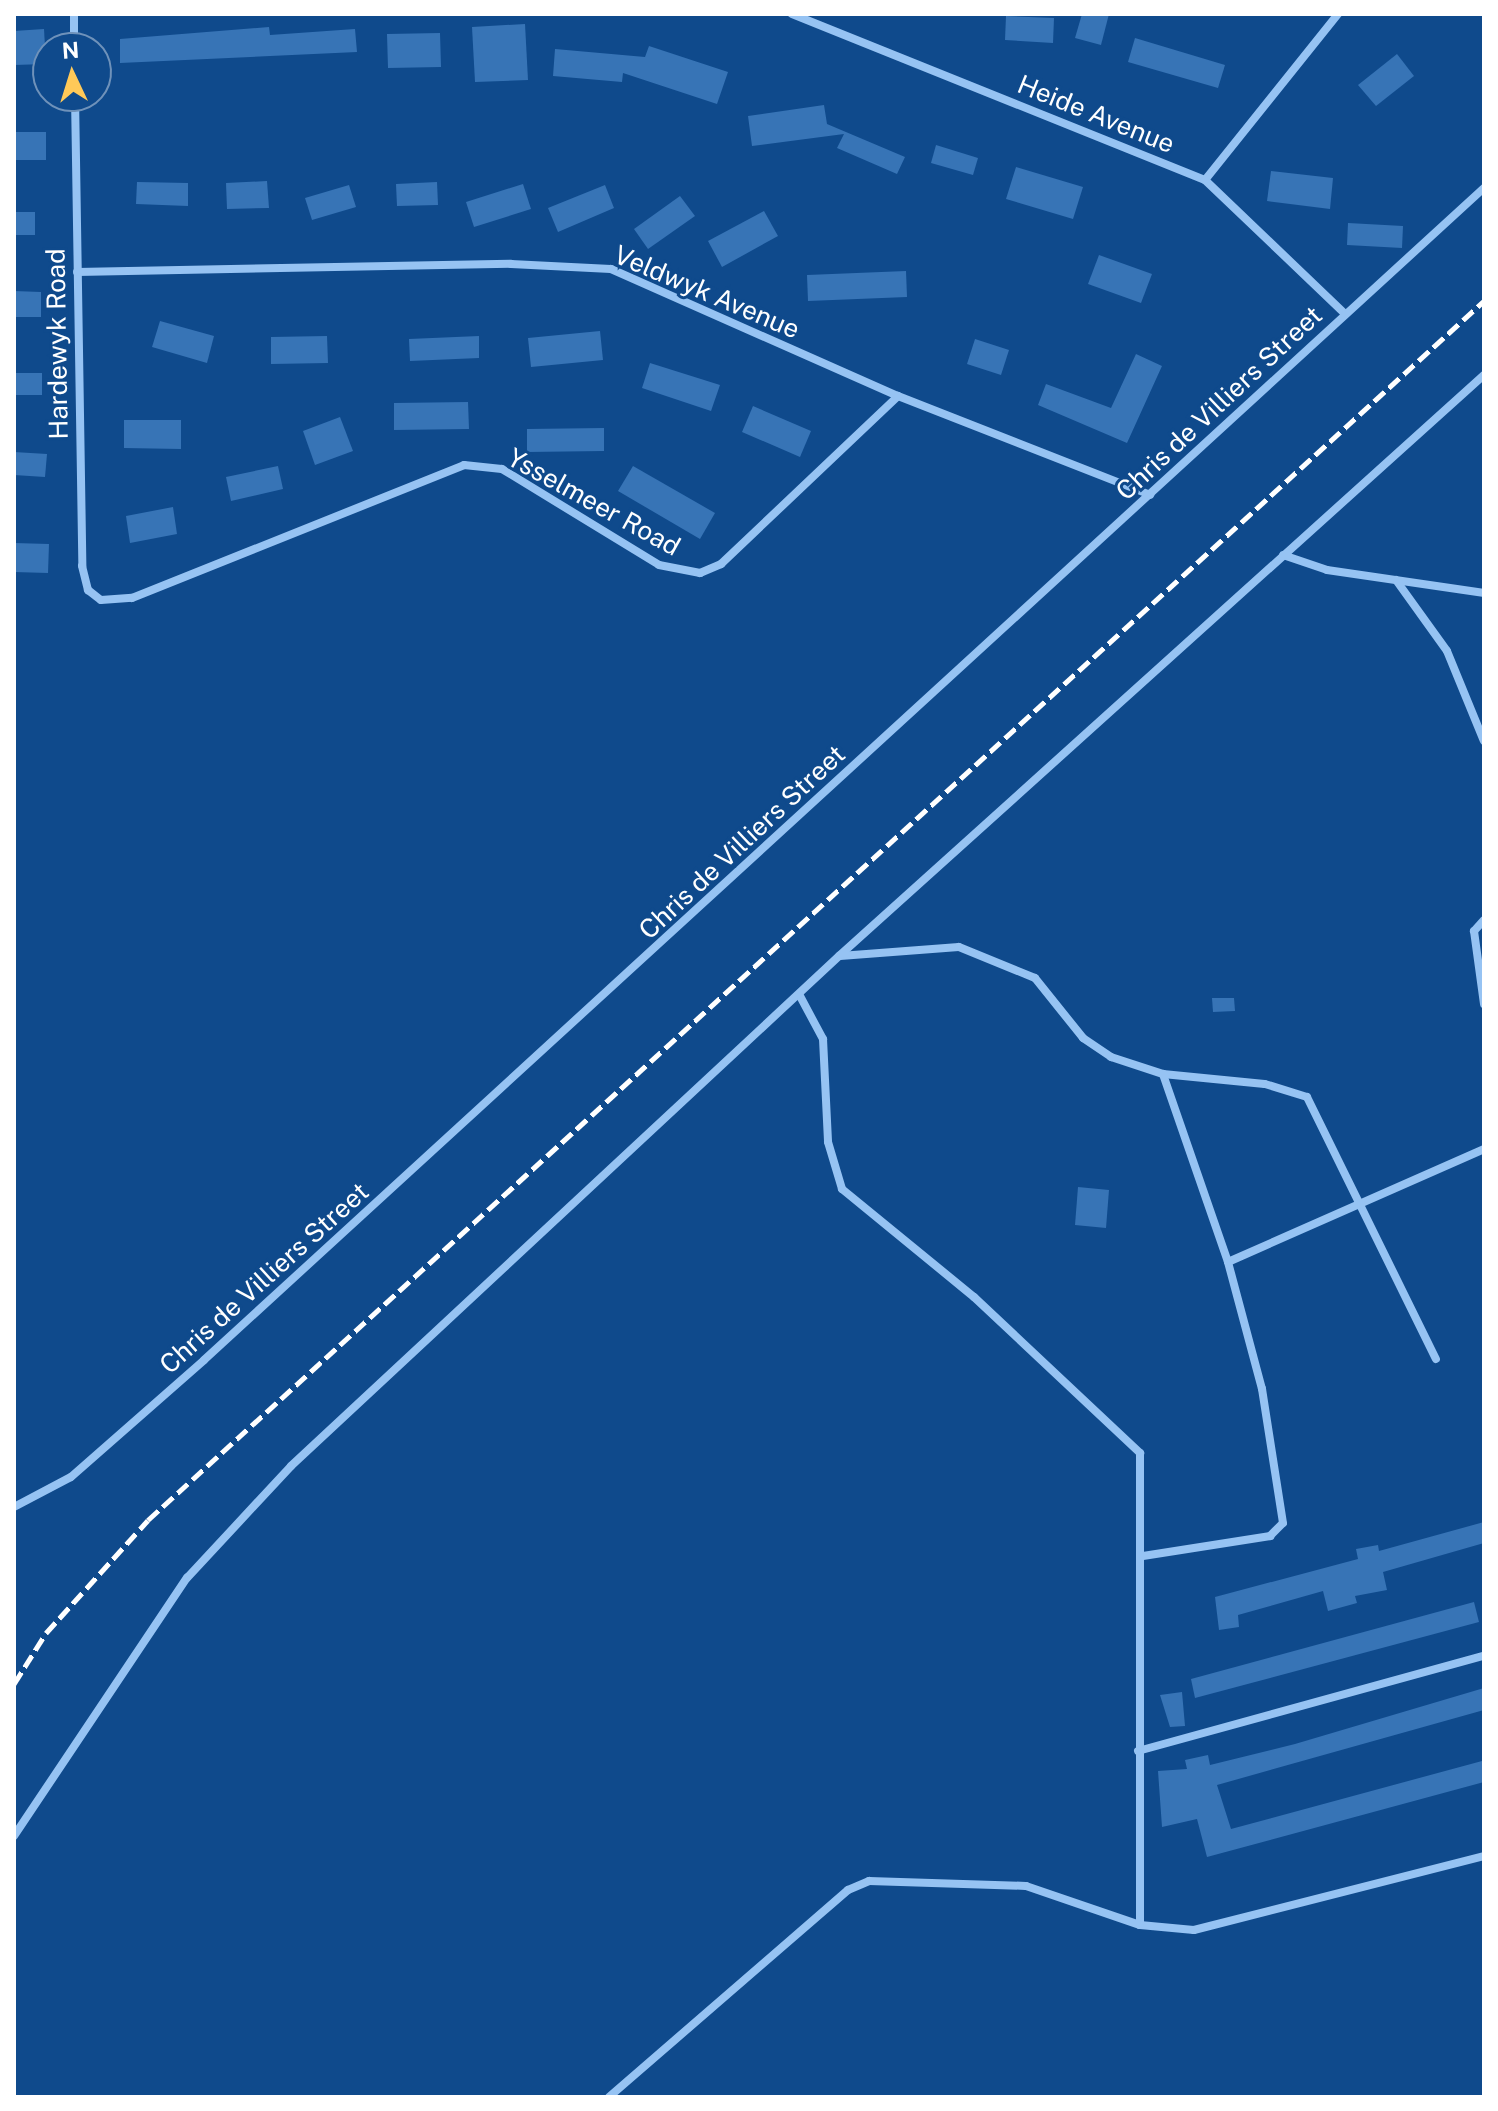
<!DOCTYPE html>
<html>
<head>
<meta charset="utf-8">
<style>
  body { margin:0 }
  #map { position:relative; width:1498px; height:2111px; overflow:hidden; background:#0f4a8c; font-family:"Public Sans",sans-serif }
  div>[style] { position:absolute }
  [style*='--x'] { left:calc(var(--x)*1px); top:calc(var(--y)*1px); width:calc(var(--w)*1px); rotate:calc(var(--a)*1deg) }
  .building>* { inset:0; background:#3774b6 }
  .street>* { height:8px; margin:-4px; padding:0 4px; transform-origin:4px; border-radius:4px; background:#96c3f3 }
  .rail>* { height:5px; margin-top:-2.5px; transform-origin:0; background:repeating-linear-gradient(90deg,#fff 0 14px,transparent 0 20px) }
  span { translate:-50% -50%; white-space:nowrap; text-align:center; line-height:1.15; -webkit-text-stroke:6px #0f4a8c; paint-order:stroke }
  .street-label { font-size:26px; color:#fff }
  .frame { position:absolute; inset:0; border:16px solid #fff; pointer-events:none }
  .north { position:absolute; left:32px; top:32px; width:80px; height:80px; box-sizing:border-box; background:#0f4a8c; border:2px solid #6f92ba; border-radius:50%; rotate:356deg; font-size:22px; font-weight:700; line-height:32px; text-align:center; color:#fff }
  .north::after { content:''; display:block; margin:auto; width:28px; height:36px; background:#ffc958; clip-path:polygon(50% 0,100% 100%,50% 72%,0 100%) }
</style>
</head>
<body>
<div id="map">
  <div class="building">
    <i style="clip-path:polygon(1082px 14px,1109px 14px,1101px 45px,1075px 38px)"></i>
    <i style="clip-path:polygon(1006px 16px,1054px 18px,1053px 43px,1005px 40px)"></i>
    <i style="clip-path:polygon(525px 24px,528px 80px,475px 82px,472px 27px)"></i>
    <i style="clip-path:polygon(269px 27px,270px 35px,355px 29px,357px 52px,120px 63px,120px 39px)"></i>
    <i style="clip-path:polygon(44px 29px,46px 64px,14px 65px,14px 31px)"></i>
    <i style="clip-path:polygon(440px 33px,441px 67px,388px 68px,387px 34px)"></i>
    <i style="clip-path:polygon(1135px 38px,1225px 65px,1218px 88px,1128px 62px)"></i>
    <i style="clip-path:polygon(649px 46px,728px 72px,717px 104px,623px 73px,622px 82px,553px 76px,555px 49px,645px 57px)"></i>
    <i style="clip-path:polygon(1397px 54px,1414px 76px,1376px 106px,1358px 85px)"></i>
    <i style="clip-path:polygon(824px 105px,827px 124px,905px 157px,897px 174px,837px 148px,844px 134px,752px 146px,748px 116px)"></i>
    <i style="clip-path:polygon(14px 132px,46px 132px,46px 160px,14px 160px)"></i>
    <i style="clip-path:polygon(936px 145px,978px 158px,973px 175px,931px 163px)"></i>
    <i style="clip-path:polygon(1016px 167px,1083px 187px,1073px 219px,1006px 199px)"></i>
    <i style="clip-path:polygon(1271px 171px,1333px 178px,1330px 209px,1267px 201px)"></i>
    <i style="clip-path:polygon(267px 181px,269px 208px,227px 209px,226px 183px)"></i>
    <i style="clip-path:polygon(137px 182px,188px 183px,188px 206px,136px 204px)"></i>
    <i style="clip-path:polygon(437px 182px,438px 205px,397px 206px,396px 184px)"></i>
    <i style="clip-path:polygon(523px 184px,531px 209px,474px 227px,466px 202px)"></i>
    <i style="clip-path:polygon(349px 185px,356px 207px,312px 220px,305px 198px)"></i>
    <i style="clip-path:polygon(605px 185px,614px 208px,558px 232px,548px 208px)"></i>
    <i style="clip-path:polygon(680px 196px,695px 216px,648px 249px,634px 229px)"></i>
    <i style="clip-path:polygon(764px 211px,778px 236px,722px 267px,708px 241px)"></i>
    <i style="clip-path:polygon(14px 212px,35px 212px,35px 235px,14px 235px)"></i>
    <i style="clip-path:polygon(1348px 223px,1403px 226px,1402px 248px,1347px 245px)"></i>
    <i style="clip-path:polygon(1099px 255px,1152px 274px,1141px 303px,1088px 284px)"></i>
    <i style="clip-path:polygon(906px 271px,907px 297px,808px 301px,807px 275px)"></i>
    <i style="clip-path:polygon(14px 291px,41px 292px,41px 317px,14px 317px)"></i>
    <i style="clip-path:polygon(160px 321px,214px 336px,207px 363px,152px 347px)"></i>
    <i style="clip-path:polygon(600px 331px,603px 360px,531px 367px,528px 338px)"></i>
    <i style="clip-path:polygon(327px 336px,328px 363px,271px 364px,271px 337px)"></i>
    <i style="clip-path:polygon(479px 336px,479px 358px,410px 361px,409px 339px)"></i>
    <i style="clip-path:polygon(975px 339px,1009px 350px,1001px 375px,967px 364px)"></i>
    <i style="clip-path:polygon(1136px 354px,1162px 366px,1127px 443px,1038px 405px,1046px 384px,1111px 408px)"></i>
    <i style="clip-path:polygon(650px 363px,720px 385px,711px 411px,642px 388px)"></i>
    <i style="clip-path:polygon(14px 373px,42px 373px,42px 395px,14px 395px)"></i>
    <i style="clip-path:polygon(468px 402px,469px 429px,394px 430px,394px 403px)"></i>
    <i style="clip-path:polygon(753px 406px,811px 431px,800px 457px,742px 432px)"></i>
    <i style="clip-path:polygon(340px 417px,353px 451px,315px 465px,303px 431px)"></i>
    <i style="clip-path:polygon(124px 420px,181px 420px,181px 449px,124px 448px)"></i>
    <i style="clip-path:polygon(604px 428px,604px 451px,527px 452px,527px 429px)"></i>
    <i style="clip-path:polygon(14px 452px,47px 454px,45px 477px,14px 475px)"></i>
    <i style="clip-path:polygon(278px 466px,283px 489px,231px 501px,226px 477px)"></i>
    <i style="clip-path:polygon(633px 466px,715px 513px,700px 539px,618px 491px)"></i>
    <i style="clip-path:polygon(173px 507px,177px 534px,130px 543px,126px 516px)"></i>
    <i style="clip-path:polygon(14px 543px,49px 544px,48px 573px,14px 572px)"></i>
    <i style="clip-path:polygon(1212px 998px,1234px 998px,1235px 1011px,1213px 1012px)"></i>
    <i style="clip-path:polygon(1078px 1187px,1109px 1190px,1106px 1228px,1075px 1225px)"></i>
    <i style="clip-path:polygon(1484px 1522px,1484px 1543px,1383px 1572px,1387px 1590px,1355px 1596px,1357px 1603px,1328px 1611px,1323px 1591px,1238px 1615px,1239px 1627px,1219px 1630px,1215px 1597px,1358px 1559px,1356px 1549px,1378px 1545px,1379px 1551px)"></i>
    <i style="clip-path:polygon(1474px 1602px,1479px 1622px,1195px 1698px,1191px 1679px)"></i>
    <i style="clip-path:polygon(1484px 1688px,1484px 1710px,1217px 1785px,1231px 1829px,1482px 1761px,1484px 1782px,1207px 1857px,1197px 1819px,1162px 1827px,1158px 1771px,1187px 1769px,1185px 1760px,1208px 1755px,1210px 1765px,1295px 1744px)"></i>
    <i style="clip-path:polygon(1182px 1692px,1185px 1726px,1170px 1727px,1160px 1695px)"></i>
  </div>
  <div class="street">
    <i style="--x:74;--y:14;--w:34;--a:90"></i>
    <i style="--x:792;--y:14;--w:445;--a:21.9"></i>
    <i style="--x:1205;--y:180;--w:194;--a:43.7"></i>
    <i style="--x:75;--y:96;--w:470;--a:89.1"></i>
    <i style="--x:82;--y:566;--w:25;--a:76"></i>
    <i style="--x:88;--y:590;--w:16;--a:38"></i>
    <i style="--x:101;--y:600;--w:31;--a:-4"></i>
    <i style="--x:132;--y:598;--w:358;--a:-21.8"></i>
    <i style="--x:464;--y:465;--w:38;--a:6"></i>
    <i style="--x:502;--y:469;--w:184;--a:31.4"></i>
    <i style="--x:659;--y:565;--w:42;--a:11"></i>
    <i style="--x:700;--y:573;--w:23;--a:-23"></i>
    <i style="--x:721;--y:564;--w:244;--a:-43.5"></i>
    <i style="--x:1205;--y:180;--w:213;--a:-51.3"></i>
    <i style="--x:77;--y:272;--w:434;--a:-1.1"></i>
    <i style="--x:511;--y:264;--w:100;--a:2.9"></i>
    <i style="--x:611;--y:269;--w:314;--a:23.9"></i>
    <i style="--x:898;--y:396;--w:271;--a:21.4"></i>
    <i style="--x:1283;--y:555;--w:46;--a:18.8"></i>
    <i style="--x:1327;--y:570;--w:159;--a:8.3"></i>
    <i style="--x:1396;--y:580;--w:87;--a:54.3"></i>
    <i style="--x:1447;--y:651;--w:97;--a:67.7"></i>
    <i style="--x:1484;--y:920;--w:15;--a:132"></i>
    <i style="--x:1474;--y:931;--w:74;--a:82.2"></i>
    <i style="--x:840;--y:956;--w:119;--a:-4.3"></i>
    <i style="--x:959;--y:947;--w:82;--a:22.2"></i>
    <i style="--x:1035;--y:978;--w:77;--a:51.3"></i>
    <i style="--x:1083;--y:1038;--w:34;--a:34"></i>
    <i style="--x:1111;--y:1057;--w:55;--a:18.1"></i>
    <i style="--x:1163;--y:1074;--w:102;--a:5.6"></i>
    <i style="--x:1265;--y:1084;--w:44;--a:17.2"></i>
    <i style="--x:1307;--y:1097;--w:292;--a:63.8"></i>
    <i style="--x:800;--y:996;--w:49;--a:61.9"></i>
    <i style="--x:823;--y:1039;--w:103;--a:87.2"></i>
    <i style="--x:828;--y:1142;--w:49;--a:73.4"></i>
    <i style="--x:842;--y:1189;--w:171;--a:39.3"></i>
    <i style="--x:974;--y:1297;--w:228;--a:43.2"></i>
    <i style="--x:1140;--y:1453;--w:472;--a:90"></i>
    <i style="--x:1140;--y:1925;--w:54;--a:5.3"></i>
    <i style="--x:1194;--y:1930;--w:299;--a:-14.3"></i>
    <i style="--x:1228;--y:1262;--w:280;--a:-23.8"></i>
    <i style="--x:14;--y:1507;--w:64;--a:-27.8"></i>
    <i style="--x:71;--y:1477;--w:177;--a:-41.3"></i>
    <i style="--x:204;--y:1360;--w:1736;--a:-42.48"></i>
    <i style="--x:1143;--y:1556;--w:129;--a:-8.9"></i>
    <i style="--x:1270;--y:1536;--w:18;--a:-45"></i>
    <i style="--x:1283;--y:1523;--w:136;--a:-98.9"></i>
    <i style="--x:1262;--y:1389;--w:131;--a:-105"></i>
    <i style="--x:1228;--y:1262;--w:199;--a:-109.1"></i>
    <i style="--x:1138;--y:1751;--w:359;--a:-15.4"></i>
    <i style="--x:14;--y:1836;--w:311;--a:-56.2"></i>
    <i style="--x:187;--y:1578;--w:153;--a:-47.1"></i>
    <i style="--x:291;--y:1466;--w:749;--a:-42.94"></i>
    <i style="--x:839;--y:956;--w:868;--a:-42.01"></i>
    <i style="--x:609;--y:2097;--w:316;--a:-40.9"></i>
    <i style="--x:848;--y:1890;--w:23;--a:-23"></i>
    <i style="--x:869;--y:1881;--w:157;--a:1.8"></i>
    <i style="--x:1026;--y:1886;--w:120;--a:18.9"></i>
  </div>
  <div class="rail">
    <i style="--x:14;--y:1684;--w:60;--a:-57.9"></i>
    <i style="--x:46;--y:1633;--w:152;--a:-47.9"></i>
    <i style="--x:148;--y:1520;--w:1809;--a:-42.38"></i>
  </div>
  <div class="street-label">
    <span style="left:1096px;top:114px;rotate:22deg">Heide Avenue</span>
    <span style="left:707px;top:292px;rotate:23deg">Veldwyk Avenue</span>
    <span style="left:57px;top:344px;rotate:-91deg">Hardewyk Road</span>
    <span style="left:1219px;top:403px;rotate:-43deg">Chris de Villiers Street</span>
    <span style="left:594px;top:502px;rotate:29deg">Ysselmeer Road</span>
    <span style="left:742px;top:842px;rotate:-43deg">Chris de Villiers Street</span>
    <span style="left:264px;top:1278px;rotate:-42deg">Chris de Villiers Street</span>
  </div>
  <div class="frame"></div>
  <div class="north">N</div>
</div>
</body>
</html>
